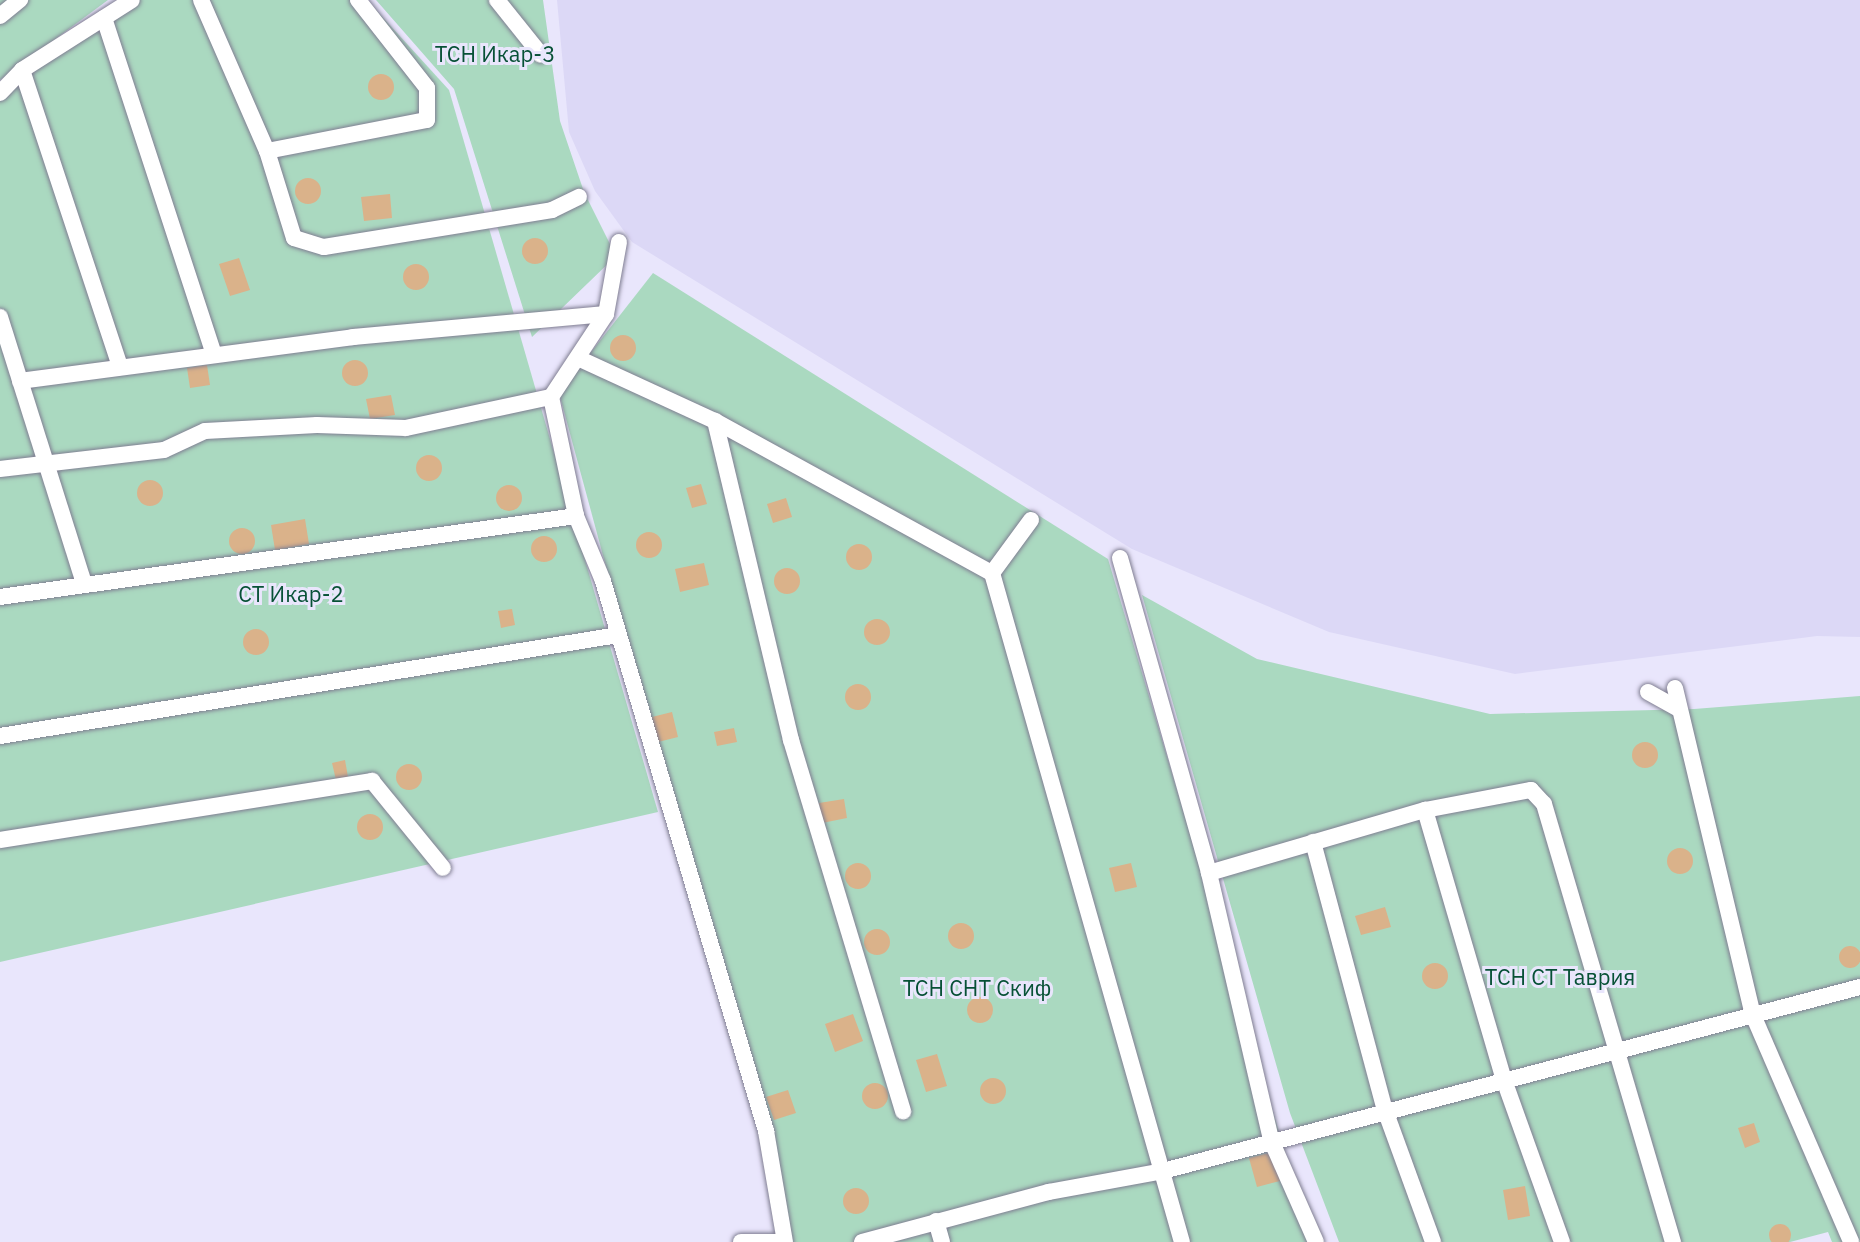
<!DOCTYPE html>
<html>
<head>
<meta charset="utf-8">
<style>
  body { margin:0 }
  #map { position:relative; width:1860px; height:1242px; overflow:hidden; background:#e9e6fc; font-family:"IBM Plex Sans",sans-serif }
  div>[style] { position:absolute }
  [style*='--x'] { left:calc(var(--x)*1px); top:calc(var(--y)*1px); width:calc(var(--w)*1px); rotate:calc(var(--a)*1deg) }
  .built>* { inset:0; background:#dcd8f6 }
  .green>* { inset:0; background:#aad9c0 }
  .building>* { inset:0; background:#dab28a }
  .round { border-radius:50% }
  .roads { filter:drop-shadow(0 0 2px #807e92) drop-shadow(0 0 2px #807e92) }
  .street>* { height:16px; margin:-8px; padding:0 8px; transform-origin:8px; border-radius:8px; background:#fff }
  span { translate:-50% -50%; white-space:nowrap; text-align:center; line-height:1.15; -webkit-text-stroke:6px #e9e6fc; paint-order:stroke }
  .park-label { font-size:22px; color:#075136 }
</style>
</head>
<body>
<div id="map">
  <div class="built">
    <i style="clip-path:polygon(557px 0,1860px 0,1860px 637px,1817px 636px,1515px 674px,1329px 632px,1132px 549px,632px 242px,595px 191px,569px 132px)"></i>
  </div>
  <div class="green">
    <i style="clip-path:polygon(0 0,108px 0,0 80px)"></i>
    <i style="clip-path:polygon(127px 0,367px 0,449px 90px,658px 812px,0 962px,0 96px)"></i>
    <i style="clip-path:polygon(376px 0,543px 0,560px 121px,584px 192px,616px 256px,532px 337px,454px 89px)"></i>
    <i style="clip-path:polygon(653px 273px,1108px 559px,1312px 1242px,789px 1242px,559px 393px)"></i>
    <i style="clip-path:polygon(1142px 595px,1257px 659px,1490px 714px,1694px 709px,1860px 696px,1860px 1242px,1832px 1242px,1828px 1232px,1790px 1242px,1339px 1242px,1290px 1113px)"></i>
  </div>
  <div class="building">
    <i class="round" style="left:368px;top:74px;width:26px;height:26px"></i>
    <i class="round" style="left:295px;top:178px;width:26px;height:26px"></i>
    <i style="clip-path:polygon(390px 194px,392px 218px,364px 221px,361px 197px)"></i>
    <i class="round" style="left:522px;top:238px;width:26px;height:26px"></i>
    <i style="clip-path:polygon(239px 258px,250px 290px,230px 296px,219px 264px)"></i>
    <i class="round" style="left:403px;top:264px;width:26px;height:26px"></i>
    <i class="round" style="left:610px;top:335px;width:26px;height:26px"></i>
    <i class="round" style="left:342px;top:360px;width:26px;height:26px"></i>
    <i style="clip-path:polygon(207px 365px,210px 385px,190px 388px,187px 368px)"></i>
    <i style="clip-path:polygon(391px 395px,395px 415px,370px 419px,366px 399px)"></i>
    <i class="round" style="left:416px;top:455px;width:26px;height:26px"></i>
    <i class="round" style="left:137px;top:480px;width:26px;height:26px"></i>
    <i style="clip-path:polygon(701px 484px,707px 504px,692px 508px,686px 488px)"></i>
    <i class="round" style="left:496px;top:485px;width:26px;height:26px"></i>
    <i style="clip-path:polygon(786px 498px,792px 517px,773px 523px,767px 504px)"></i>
    <i style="clip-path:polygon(305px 519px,309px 544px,275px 550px,271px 525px)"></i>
    <i class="round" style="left:229px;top:528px;width:26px;height:26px"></i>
    <i class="round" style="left:636px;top:532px;width:26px;height:26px"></i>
    <i class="round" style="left:531px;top:536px;width:26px;height:26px"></i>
    <i class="round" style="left:846px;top:544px;width:26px;height:26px"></i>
    <i style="clip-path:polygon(704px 563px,709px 585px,680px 592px,675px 569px)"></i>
    <i class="round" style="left:774px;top:568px;width:26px;height:26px"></i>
    <i style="clip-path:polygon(512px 609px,515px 625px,501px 628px,498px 611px)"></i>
    <i class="round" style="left:864px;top:619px;width:26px;height:26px"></i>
    <i class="round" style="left:243px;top:629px;width:26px;height:26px"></i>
    <i class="round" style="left:845px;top:684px;width:26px;height:26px"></i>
    <i style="clip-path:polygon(672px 712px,678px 737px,658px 742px,652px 717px)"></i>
    <i style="clip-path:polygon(734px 728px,737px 742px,717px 746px,714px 732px)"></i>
    <i class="round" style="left:1632px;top:742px;width:26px;height:26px"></i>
    <i style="clip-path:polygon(345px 760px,348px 777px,336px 780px,332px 763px)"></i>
    <i class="round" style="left:396px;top:764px;width:26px;height:26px"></i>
    <i style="clip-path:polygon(844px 799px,847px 818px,822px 823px,819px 803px)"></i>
    <i class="round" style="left:357px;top:814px;width:26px;height:26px"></i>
    <i class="round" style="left:1667px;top:848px;width:26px;height:26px"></i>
    <i style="clip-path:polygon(1131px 863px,1137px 887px,1115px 892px,1109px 868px)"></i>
    <i class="round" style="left:845px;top:863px;width:26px;height:26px"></i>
    <i style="clip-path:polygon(1385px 907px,1391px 927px,1361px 935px,1355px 916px)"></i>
    <i class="round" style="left:948px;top:923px;width:26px;height:26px"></i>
    <i class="round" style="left:864px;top:929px;width:26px;height:26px"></i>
    <i class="round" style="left:1839px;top:946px;width:22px;height:22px"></i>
    <i class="round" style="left:1422px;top:963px;width:26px;height:26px"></i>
    <i class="round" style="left:967px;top:997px;width:26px;height:26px"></i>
    <i style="clip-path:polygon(853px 1014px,863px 1041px,835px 1052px,825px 1024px)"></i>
    <i style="clip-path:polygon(937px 1054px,947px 1086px,926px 1092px,916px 1060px)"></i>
    <i class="round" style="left:980px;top:1078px;width:26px;height:26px"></i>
    <i class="round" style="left:862px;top:1083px;width:26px;height:26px"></i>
    <i style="clip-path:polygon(788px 1090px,796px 1113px,774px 1120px,766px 1097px)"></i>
    <i style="clip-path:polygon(1754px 1123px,1760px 1142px,1745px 1148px,1738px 1128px)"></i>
    <i style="clip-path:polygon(1273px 1152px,1280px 1181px,1257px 1187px,1249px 1158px)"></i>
    <i style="clip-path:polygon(1525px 1186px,1530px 1216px,1508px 1220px,1503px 1190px)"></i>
    <i class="round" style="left:843px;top:1188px;width:26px;height:26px"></i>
    <i class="round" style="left:1769px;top:1224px;width:22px;height:22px"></i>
  </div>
  <div class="roads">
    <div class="street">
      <i style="--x:201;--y:0;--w:165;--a:66.4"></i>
      <i style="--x:267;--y:151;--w:91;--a:72.8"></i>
      <i style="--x:294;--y:238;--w:31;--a:17"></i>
      <i style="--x:324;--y:247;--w:231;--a:-9.2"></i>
      <i style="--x:552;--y:210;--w:30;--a:-26"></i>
      <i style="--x:497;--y:0;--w:70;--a:51.3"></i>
      <i style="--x:0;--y:16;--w:26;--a:-39"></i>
      <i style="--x:104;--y:18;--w:354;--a:71.9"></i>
      <i style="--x:22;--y:70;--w:313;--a:71.7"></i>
      <i style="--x:0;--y:93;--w:32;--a:-46"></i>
      <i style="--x:22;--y:70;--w:130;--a:-32.5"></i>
      <i style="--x:267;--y:151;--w:163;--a:-11"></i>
      <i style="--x:427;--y:120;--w:32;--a:-90"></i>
      <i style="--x:427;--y:88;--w:112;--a:-128.1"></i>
      <i style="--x:619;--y:242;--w:73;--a:100.2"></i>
      <i style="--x:606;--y:314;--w:100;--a:123.5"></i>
      <i style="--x:551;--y:397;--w:122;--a:78.1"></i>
      <i style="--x:576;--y:516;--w:70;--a:67.4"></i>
      <i style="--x:603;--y:581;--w:574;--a:73.49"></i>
      <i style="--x:766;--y:1131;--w:113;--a:80.3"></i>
      <i style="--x:0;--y:317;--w:280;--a:72.5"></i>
      <i style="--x:578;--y:358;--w:151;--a:24.7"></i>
      <i style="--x:715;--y:421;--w:328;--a:76.6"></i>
      <i style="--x:791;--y:740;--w:388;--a:73.2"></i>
      <i style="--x:20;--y:381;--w:336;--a:-7.5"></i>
      <i style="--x:353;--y:337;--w:254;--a:-5.2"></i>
      <i style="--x:715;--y:421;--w:316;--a:28.8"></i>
      <i style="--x:0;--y:469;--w:165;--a:-6.6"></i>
      <i style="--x:164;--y:450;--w:45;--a:-24.9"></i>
      <i style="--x:205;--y:431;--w:112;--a:-3.1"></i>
      <i style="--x:317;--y:425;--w:89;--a:1.9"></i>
      <i style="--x:406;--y:428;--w:148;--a:-12.1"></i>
      <i style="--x:1031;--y:520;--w:66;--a:126.3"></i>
      <i style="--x:992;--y:573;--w:695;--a:74.15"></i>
      <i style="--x:1120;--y:558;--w:327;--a:74.2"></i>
      <i style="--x:1209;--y:873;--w:274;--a:76.9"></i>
      <i style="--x:1271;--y:1140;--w:111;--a:66.2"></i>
      <i style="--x:0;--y:597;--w:582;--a:-8"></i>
      <i style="--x:1675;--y:688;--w:336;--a:76.6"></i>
      <i style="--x:1753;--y:1015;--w:247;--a:66.6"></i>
      <i style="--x:1648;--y:692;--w:33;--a:29"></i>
      <i style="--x:0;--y:736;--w:626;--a:-9.28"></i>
      <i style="--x:1425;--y:810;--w:281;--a:73.7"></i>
      <i style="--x:1504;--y:1080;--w:172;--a:70.3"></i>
      <i style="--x:0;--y:840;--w:377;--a:-9"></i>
      <i style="--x:372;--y:781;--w:112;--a:50.8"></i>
      <i style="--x:1313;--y:842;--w:278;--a:75"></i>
      <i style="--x:1385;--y:1110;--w:140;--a:70"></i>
      <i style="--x:1209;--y:873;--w:225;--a:-16.3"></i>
      <i style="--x:1425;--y:810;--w:108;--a:-10.7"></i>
      <i style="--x:1531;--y:790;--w:19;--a:47"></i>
      <i style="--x:1544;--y:804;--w:457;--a:73.6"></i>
      <i style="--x:936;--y:1221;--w:22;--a:74"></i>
      <i style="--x:741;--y:1242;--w:41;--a:0"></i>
      <i style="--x:862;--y:1242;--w:194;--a:-15"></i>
      <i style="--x:1049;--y:1192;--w:116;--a:-10.4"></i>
      <i style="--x:1163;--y:1171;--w:721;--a:-14.79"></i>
    </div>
  </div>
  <div class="park-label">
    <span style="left:495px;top:54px">ТСН Икар-3</span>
    <span style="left:291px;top:594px">СТ Икар-2</span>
    <span style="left:1560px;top:977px">ТСН СТ Таврия</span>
    <span style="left:977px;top:988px">ТСН СНТ Скиф</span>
  </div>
</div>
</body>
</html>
